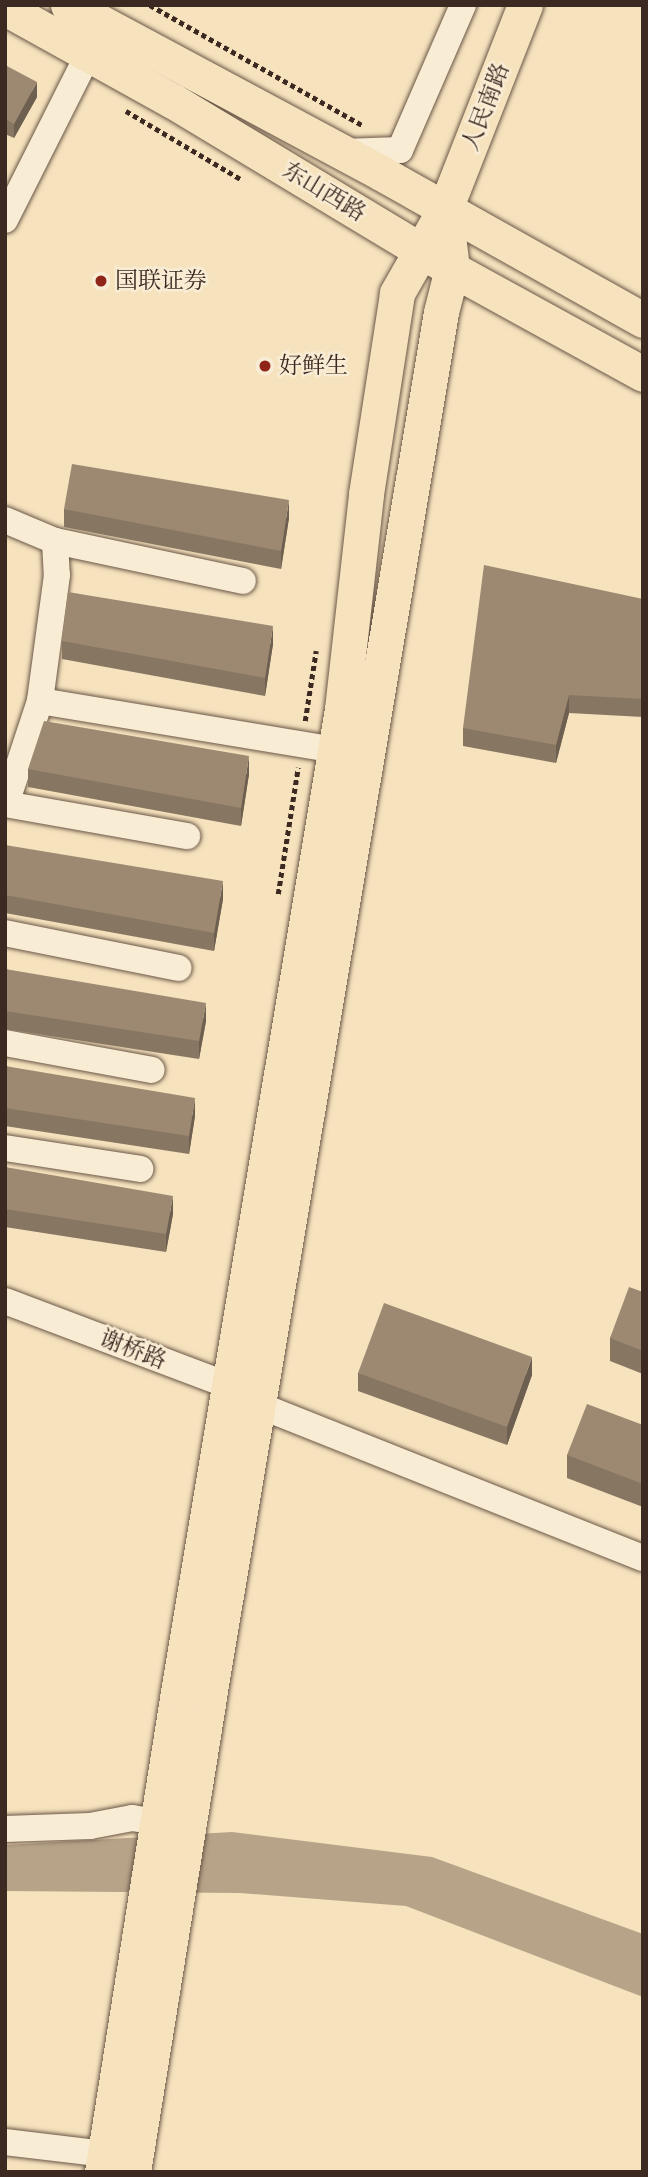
<!DOCTYPE html>
<html>
<head>
<meta charset="utf-8">
<style>
  body { margin:0 }
  #map { position:relative; width:648px; height:2177px; overflow:hidden; background:#f6e2bd; font-family:"IM FELL French Canon","Noto Serif SC",serif }
  div>[style] { position:absolute }
  [style*='--x'] { left:calc(var(--x)*1px); top:calc(var(--y)*1px); width:calc(var(--w)*1px); rotate:calc(var(--a)*1deg) }
  .water>* { inset:0; background:#b7a388 }
  .path>* { height:4.5px; margin-top:-2.25px; transform-origin:0; background:repeating-linear-gradient(90deg,#3c2921 0 5px,transparent 0 8.5px) }
  .roads { filter:drop-shadow(0 0 2px #6a5748) drop-shadow(0 0 2px #6a5748) }
  .minor>* { height:26px; margin:-13px; padding:0 13px; transform-origin:13px; border-radius:13px; background:#f9ecd4 }
  .major>* { height:35px; margin:-17.5px; padding:0 17.5px; transform-origin:17.5px; border-radius:17.5px; background:#f6e2bd }
  .wall>* { inset:0; background:#877662 }
  .shaded-wall>* { inset:0; background:#6e6050 }
  .building>* { inset:0; background:#9d8972 }
  .dots>* { width:19px; height:19px; translate:-50% -50%; box-sizing:border-box; border:4px solid #f9ecd4; border-radius:50% }
  span { translate:-50% -50%; white-space:nowrap; text-align:center; line-height:1.15; -webkit-text-stroke:5px #f9ecd4; paint-order:stroke }
  .street-label { font-size:23px; color:#3c2921 }
  .poi-label { font-size:23px; color:#3c2921 }
  .left { translate:0 -50%; text-align:left }
  .frame { position:absolute; inset:0; border:7px solid #3c2921; pointer-events:none }
</style>
</head>
<body>
<div id="map">
  <div class="water">
    <i style="clip-path:polygon(232px 1832px,432px 1857px,643px 1934px,643px 1997px,406px 1906px,240px 1893px,5px 1891px,5px 1845px)"></i>
  </div>
  <div class="path">
    <i style="--x:150;--y:5;--w:244;--a:29.5"></i>
    <i style="--x:126;--y:111;--w:135;--a:30.7"></i>
    <i style="--x:305;--y:721;--w:71;--a:-81.1"></i>
    <i style="--x:278;--y:894;--w:128;--a:-81"></i>
  </div>
  <div class="roads">
    <div class="minor">
      <i style="--x:343;--y:152;--w:57;--a:-2"></i>
      <i style="--x:400;--y:150;--w:158;--a:-66.5"></i>
      <i style="--x:5;--y:220;--w:187;--a:-63.3"></i>
      <i style="--x:5;--y:520;--w:54;--a:22.8"></i>
      <i style="--x:55;--y:541;--w:34;--a:87"></i>
      <i style="--x:57;--y:575;--w:127;--a:97.7"></i>
      <i style="--x:40;--y:701;--w:108;--a:108.3"></i>
      <i style="--x:55;--y:541;--w:192;--a:12"></i>
      <i style="--x:40;--y:701;--w:299;--a:9.4"></i>
      <i style="--x:5;--y:804;--w:185;--a:10"></i>
      <i style="--x:5;--y:933;--w:177;--a:11.4"></i>
      <i style="--x:5;--y:1043;--w:149;--a:10.4"></i>
      <i style="--x:5;--y:1148;--w:137;--a:8.8"></i>
      <i style="--x:5;--y:1301;--w:241;--a:20.7"></i>
      <i style="--x:230;--y:1386;--w:34;--a:34"></i>
      <i style="--x:258;--y:1405;--w:414;--a:21.7"></i>
      <i style="--x:5;--y:1829;--w:85;--a:-2"></i>
      <i style="--x:90;--y:1826;--w:43;--a:-10.8"></i>
      <i style="--x:132;--y:1818;--w:25;--a:9"></i>
      <i style="--x:5;--y:2142;--w:102;--a:6.8"></i>
      <i style="--x:106;--y:2154;--w:17;--a:33"></i>
    </div>
    <div class="major">
      <i style="--x:68;--y:5;--w:355;--a:28.2"></i>
      <i style="--x:381;--y:173;--w:300;--a:29.3"></i>
      <i style="--x:5;--y:8;--w:192;--a:29"></i>
      <i style="--x:173;--y:101;--w:326;--a:31.1"></i>
      <i style="--x:452;--y:269;--w:218;--a:28.8"></i>
      <i style="--x:102;--y:2172;--w:486;--a:-81"></i>
      <i style="--x:178;--y:1692;--w:997;--a:-80.53"></i>
      <i style="--x:342;--y:709;--w:216;--a:-83.6"></i>
      <i style="--x:366;--y:494;--w:203;--a:-81.2"></i>
      <i style="--x:397;--y:293;--w:97;--a:-60.3"></i>
      <i style="--x:445;--y:209;--w:219;--a:-68.6"></i>
      <i style="--x:133;--y:2172;--w:482;--a:-80.9"></i>
      <i style="--x:209;--y:1696;--w:1403;--a:-80.48"></i>
      <i style="--x:441;--y:312;--w:44;--a:-75.7"></i>
      <i style="--x:452;--y:269;--w:60;--a:-96.7"></i>
    </div>
  </div>
  <div class="wall">
    <i style="clip-path:polygon(5px 65px,37px 97px,14px 138px,5px 134px)"></i>
    <i style="clip-path:polygon(64px 509px,289px 518px,281px 569px,64px 527px)"></i>
    <i style="clip-path:polygon(643px 599px,643px 717px,569px 713px,556px 763px,463px 746px,463px 728px)"></i>
    <i style="clip-path:polygon(62px 641px,273px 644px,265px 696px,62px 659px)"></i>
    <i style="clip-path:polygon(28px 769px,249px 774px,241px 826px,28px 787px)"></i>
    <i style="clip-path:polygon(5px 847px,223px 899px,214px 951px,5px 913px)"></i>
    <i style="clip-path:polygon(5px 969px,206px 1021px,199px 1059px,5px 1029px)"></i>
    <i style="clip-path:polygon(5px 1066px,195px 1116px,189px 1154px,5px 1126px)"></i>
    <i style="clip-path:polygon(5px 1167px,173px 1214px,166px 1252px,5px 1227px)"></i>
    <i style="clip-path:polygon(643px 1292px,643px 1374px,610px 1361px,610px 1338px)"></i>
    <i style="clip-path:polygon(358px 1373px,532px 1375px,507px 1445px,358px 1391px)"></i>
    <i style="clip-path:polygon(643px 1425px,643px 1507px,567px 1478px,567px 1455px)"></i>
  </div>
  <div class="shaded-wall">
    <i style="clip-path:polygon(37px 82px,37px 97px,14px 138px,14px 124px)"></i>
    <i style="clip-path:polygon(289px 500px,289px 518px,281px 569px,281px 551px)"></i>
    <i style="clip-path:polygon(273px 626px,273px 644px,265px 696px,265px 678px)"></i>
    <i style="clip-path:polygon(569px 695px,569px 713px,556px 763px,556px 745px)"></i>
    <i style="clip-path:polygon(249px 756px,249px 774px,241px 826px,241px 808px)"></i>
    <i style="clip-path:polygon(223px 881px,223px 899px,214px 951px,214px 933px)"></i>
    <i style="clip-path:polygon(206px 1003px,206px 1021px,199px 1059px,199px 1041px)"></i>
    <i style="clip-path:polygon(195px 1098px,195px 1116px,189px 1154px,189px 1136px)"></i>
    <i style="clip-path:polygon(173px 1196px,173px 1214px,166px 1252px,166px 1234px)"></i>
    <i style="clip-path:polygon(532px 1357px,532px 1375px,507px 1445px,507px 1427px)"></i>
  </div>
  <div class="building">
    <i style="clip-path:polygon(5px 65px,37px 82px,14px 124px,5px 119px)"></i>
    <i style="clip-path:polygon(72px 464px,289px 500px,281px 551px,64px 509px)"></i>
    <i style="clip-path:polygon(484px 565px,643px 599px,643px 699px,569px 695px,556px 745px,463px 728px)"></i>
    <i style="clip-path:polygon(68px 592px,273px 626px,265px 678px,62px 641px)"></i>
    <i style="clip-path:polygon(44px 721px,249px 756px,241px 808px,28px 769px)"></i>
    <i style="clip-path:polygon(5px 845px,223px 881px,214px 933px,5px 895px)"></i>
    <i style="clip-path:polygon(5px 969px,206px 1003px,199px 1041px,5px 1011px)"></i>
    <i style="clip-path:polygon(5px 1066px,195px 1098px,189px 1136px,5px 1108px)"></i>
    <i style="clip-path:polygon(5px 1167px,173px 1196px,166px 1234px,5px 1209px)"></i>
    <i style="clip-path:polygon(629px 1287px,643px 1292px,643px 1351px,610px 1338px)"></i>
    <i style="clip-path:polygon(384px 1303px,532px 1357px,507px 1427px,358px 1373px)"></i>
    <i style="clip-path:polygon(587px 1404px,643px 1425px,643px 1484px,567px 1455px)"></i>
  </div>
  <div class="dots">
    <i style="left:101px;top:281px;background:#8f2418"></i>
    <i style="left:265px;top:366px;background:#8f2418"></i>
  </div>
  <div class="street-label">
    <span style="left:486px;top:107px;rotate:-69deg">人民南路</span>
    <span style="left:324px;top:192px;rotate:31deg">东山西路</span>
    <span style="left:133px;top:1350px;rotate:21deg">谢桥路</span>
  </div>
  <div class="poi-label">
    <span class="left" style="left:115px;top:281px">国联证券</span>
    <span class="left" style="left:279px;top:366px">好鲜生</span>
  </div>
  <div class="frame"></div>
</div>
</body>
</html>
